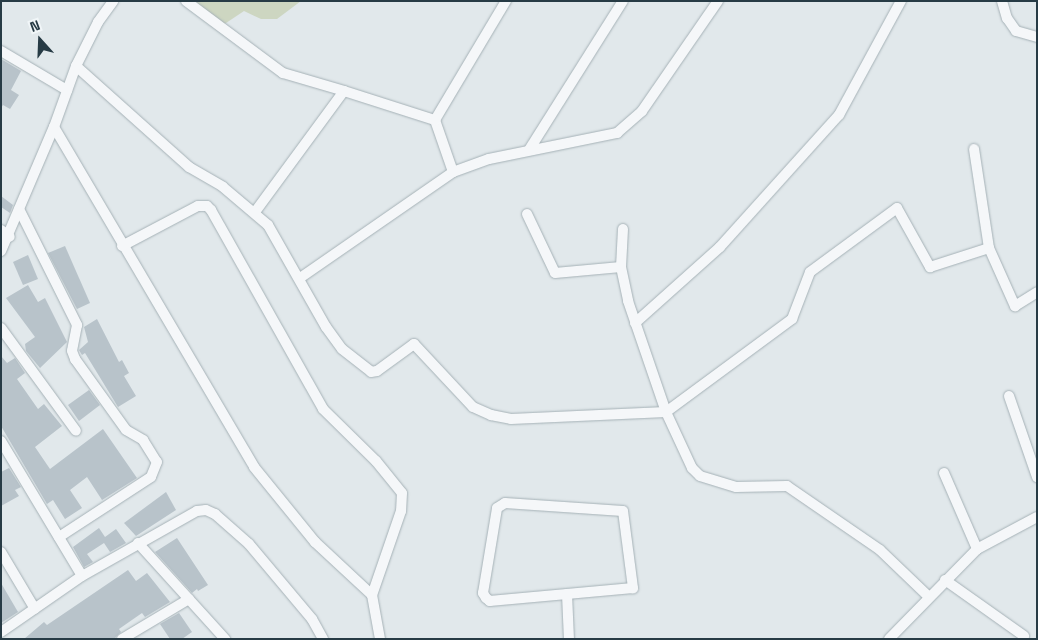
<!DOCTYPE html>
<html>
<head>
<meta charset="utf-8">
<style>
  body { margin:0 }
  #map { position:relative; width:1038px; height:640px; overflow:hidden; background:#e1e8eb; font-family:"Space Grotesk",sans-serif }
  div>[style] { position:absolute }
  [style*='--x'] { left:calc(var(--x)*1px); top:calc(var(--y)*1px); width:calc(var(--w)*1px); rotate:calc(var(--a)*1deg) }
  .green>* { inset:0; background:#cdd6c1 }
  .building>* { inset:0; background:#b8c3ca }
  .roads { filter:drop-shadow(0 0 1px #a5b1b6) drop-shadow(0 0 1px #a5b1b6) }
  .street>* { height:10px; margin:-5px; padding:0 5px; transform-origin:5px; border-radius:5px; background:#f5f7f9 }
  span { translate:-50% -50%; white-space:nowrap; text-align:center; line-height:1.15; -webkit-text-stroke:5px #f1f6f8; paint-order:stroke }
  .frame { position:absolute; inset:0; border:2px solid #273b45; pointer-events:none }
  .north { position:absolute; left:15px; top:15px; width:50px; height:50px; -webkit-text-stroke:4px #f1f6f8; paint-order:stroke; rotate:340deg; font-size:14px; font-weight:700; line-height:20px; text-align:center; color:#273b45 }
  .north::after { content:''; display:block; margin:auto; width:18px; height:22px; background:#273b45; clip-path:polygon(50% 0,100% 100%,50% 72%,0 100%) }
</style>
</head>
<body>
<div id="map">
  <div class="green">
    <i style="clip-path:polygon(193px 1px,301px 1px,277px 19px,261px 19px,244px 11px,223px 25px)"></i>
  </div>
  <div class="building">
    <i style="clip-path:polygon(1px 59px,21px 71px,11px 90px,19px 95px,10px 109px,3px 105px,1px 108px)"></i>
    <i style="clip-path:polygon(1px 196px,13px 205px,10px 213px,1px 207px)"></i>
    <i style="clip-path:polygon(65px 246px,90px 303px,77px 309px,48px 253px)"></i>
    <i style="clip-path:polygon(28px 255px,38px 279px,23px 285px,13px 262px)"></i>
    <i style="clip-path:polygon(28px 285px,38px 302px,45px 298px,67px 342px,40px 368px,26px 351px,25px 344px,35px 337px,6px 298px)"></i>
    <i style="clip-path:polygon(97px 319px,119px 362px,122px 360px,129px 373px,124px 376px,136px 396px,118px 407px,85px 353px,82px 355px,79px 350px,88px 342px,84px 327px)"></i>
    <i style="clip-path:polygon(1px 356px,7px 363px,15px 358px,25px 373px,17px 379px,38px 409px,44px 404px,62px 426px,35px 447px,50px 469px,103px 429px,137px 478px,102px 500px,87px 477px,70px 490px,82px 508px,65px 519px,53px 500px,47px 504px,1px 426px)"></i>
    <i style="clip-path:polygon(89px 390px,100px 405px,79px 421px,68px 405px)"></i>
    <i style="clip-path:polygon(9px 468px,21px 487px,15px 490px,19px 496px,1px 506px,1px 472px)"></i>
    <i style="clip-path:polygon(166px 492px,176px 510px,136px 536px,124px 523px)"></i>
    <i style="clip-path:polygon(99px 528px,105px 537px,116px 529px,126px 543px,110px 552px,104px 543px,87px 554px,93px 562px,84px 567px,73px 547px)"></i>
    <i style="clip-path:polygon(177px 538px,208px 585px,198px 591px,197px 589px,192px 593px,155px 552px)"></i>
    <i style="clip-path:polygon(128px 570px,136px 581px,147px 573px,170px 602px,145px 617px,142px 613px,119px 629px,121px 632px,114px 639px,24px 639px,44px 622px,47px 625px)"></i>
    <i style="clip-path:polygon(1px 583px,18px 612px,1px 623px)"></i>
    <i style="clip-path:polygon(179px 613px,192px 632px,182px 639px,170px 639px,160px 624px)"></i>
  </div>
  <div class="roads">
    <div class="street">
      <i style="--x:186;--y:1;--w:121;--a:36.6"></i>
      <i style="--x:283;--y:73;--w:64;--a:16.4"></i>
      <i style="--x:1002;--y:1;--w:18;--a:74"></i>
      <i style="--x:1007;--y:18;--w:16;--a:55"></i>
      <i style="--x:1016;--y:31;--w:22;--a:16"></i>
      <i style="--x:1;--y:51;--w:77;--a:30.6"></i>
      <i style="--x:76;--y:66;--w:152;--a:41.8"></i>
      <i style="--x:189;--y:167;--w:39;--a:30"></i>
      <i style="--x:223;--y:187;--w:59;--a:40.2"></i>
      <i style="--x:268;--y:225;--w:117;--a:60.4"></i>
      <i style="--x:326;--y:327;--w:27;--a:54"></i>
      <i style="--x:342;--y:349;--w:37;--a:38"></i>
      <i style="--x:371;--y:372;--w:6;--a:-9"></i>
      <i style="--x:377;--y:371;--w:46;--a:-36.1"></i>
      <i style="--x:414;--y:344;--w:86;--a:46.9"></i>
      <i style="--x:473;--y:407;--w:20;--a:24"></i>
      <i style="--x:491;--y:415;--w:20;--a:11"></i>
      <i style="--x:511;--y:419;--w:155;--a:-2.6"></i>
      <i style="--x:666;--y:412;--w:62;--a:65.1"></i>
      <i style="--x:692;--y:468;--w:11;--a:45"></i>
      <i style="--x:700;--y:476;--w:38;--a:17"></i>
      <i style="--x:736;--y:487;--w:51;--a:-1.1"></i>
      <i style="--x:787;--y:486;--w:113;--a:34.5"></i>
      <i style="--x:880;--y:550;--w:66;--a:43.8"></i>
      <i style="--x:435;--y:120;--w:55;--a:70.9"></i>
      <i style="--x:54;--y:127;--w:394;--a:59.5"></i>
      <i style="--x:254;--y:467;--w:97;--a:50.9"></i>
      <i style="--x:315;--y:542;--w:78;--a:42.9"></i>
      <i style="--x:372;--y:595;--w:45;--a:79.7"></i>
      <i style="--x:974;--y:149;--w:100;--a:81.4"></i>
      <i style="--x:529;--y:150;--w:176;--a:-57.8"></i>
      <i style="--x:19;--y:209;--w:130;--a:63.4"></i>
      <i style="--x:77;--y:325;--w:26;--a:101"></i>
      <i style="--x:72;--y:351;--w:9;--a:69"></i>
      <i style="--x:75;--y:359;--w:87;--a:54.3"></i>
      <i style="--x:126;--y:430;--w:20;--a:30"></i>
      <i style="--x:143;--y:440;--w:26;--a:58"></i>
      <i style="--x:157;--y:462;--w:16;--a:112"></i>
      <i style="--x:151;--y:477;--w:110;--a:146.9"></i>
      <i style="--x:255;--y:212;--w:150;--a:-53.7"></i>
      <i style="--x:344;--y:91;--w:96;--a:17.7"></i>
      <i style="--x:435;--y:120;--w:139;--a:-59.2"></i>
      <i style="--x:527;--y:214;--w:65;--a:64.6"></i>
      <i style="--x:555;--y:273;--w:66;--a:-5.2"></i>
      <i style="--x:623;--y:229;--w:38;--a:93"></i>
      <i style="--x:621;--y:267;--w:35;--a:78"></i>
      <i style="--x:628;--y:301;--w:117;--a:71.1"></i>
      <i style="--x:666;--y:412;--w:157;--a:-36.4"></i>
      <i style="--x:792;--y:319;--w:50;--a:-69"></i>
      <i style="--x:810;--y:272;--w:108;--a:-36.3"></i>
      <i style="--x:897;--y:208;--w:68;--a:60.8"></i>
      <i style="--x:930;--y:267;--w:62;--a:-17.9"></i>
      <i style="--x:989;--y:248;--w:64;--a:65.9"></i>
      <i style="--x:1015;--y:306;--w:26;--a:-32"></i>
      <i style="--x:1;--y:230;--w:11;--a:38"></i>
      <i style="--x:122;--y:246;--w:86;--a:-27.8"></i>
      <i style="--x:198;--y:206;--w:9;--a:0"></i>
      <i style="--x:207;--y:206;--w:6;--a:45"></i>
      <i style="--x:211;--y:210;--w:228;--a:60.6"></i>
      <i style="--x:323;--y:409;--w:74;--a:44.5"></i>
      <i style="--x:376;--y:461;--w:41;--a:50.9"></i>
      <i style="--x:402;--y:493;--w:18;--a:93"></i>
      <i style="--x:401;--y:511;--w:89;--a:109"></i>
      <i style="--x:1;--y:251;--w:135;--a:-66.9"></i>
      <i style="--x:54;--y:127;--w:65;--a:-70.2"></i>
      <i style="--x:76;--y:66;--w:49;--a:-63.4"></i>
      <i style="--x:98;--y:22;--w:26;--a:-54"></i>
      <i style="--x:300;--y:278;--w:186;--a:-34.7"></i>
      <i style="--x:453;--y:172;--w:38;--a:-20"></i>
      <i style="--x:489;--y:159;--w:131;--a:-11.5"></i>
      <i style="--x:617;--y:133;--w:33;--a:-41"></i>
      <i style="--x:642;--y:111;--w:134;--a:-55.4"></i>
      <i style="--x:635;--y:323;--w:114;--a:-41.8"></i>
      <i style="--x:720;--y:247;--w:178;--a:-48"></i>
      <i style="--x:839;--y:115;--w:130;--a:-61.5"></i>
      <i style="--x:1;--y:328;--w:127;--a:53.9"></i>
      <i style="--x:1009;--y:396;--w:86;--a:70.9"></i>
      <i style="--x:1;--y:441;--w:157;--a:59"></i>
      <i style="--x:944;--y:473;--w:83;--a:66.5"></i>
      <i style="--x:505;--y:503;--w:118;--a:3.9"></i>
      <i style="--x:623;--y:511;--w:78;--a:82.6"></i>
      <i style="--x:633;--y:588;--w:144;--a:174.8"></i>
      <i style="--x:490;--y:601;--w:5;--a:-143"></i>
      <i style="--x:486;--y:598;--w:6;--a:-121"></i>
      <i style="--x:483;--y:593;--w:86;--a:-80.6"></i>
      <i style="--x:497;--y:508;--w:9;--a:-32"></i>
      <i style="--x:138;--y:543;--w:130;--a:47.8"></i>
      <i style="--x:1;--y:552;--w:66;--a:59.2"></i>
      <i style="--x:945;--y:580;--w:97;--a:35.3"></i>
      <i style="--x:567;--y:594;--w:45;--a:87.5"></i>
      <i style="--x:1;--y:632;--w:98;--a:-34.7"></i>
      <i style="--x:82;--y:576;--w:132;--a:-29.5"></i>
      <i style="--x:197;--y:511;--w:9;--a:-6"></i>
      <i style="--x:206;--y:510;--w:10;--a:24"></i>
      <i style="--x:215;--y:514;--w:45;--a:41.4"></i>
      <i style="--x:249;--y:544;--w:98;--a:50"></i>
      <i style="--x:312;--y:619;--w:23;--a:61"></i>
      <i style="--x:122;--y:639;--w:78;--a:-30.8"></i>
      <i style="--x:889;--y:639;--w:126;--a:-45.6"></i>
      <i style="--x:977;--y:549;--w:68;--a:-28.1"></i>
    </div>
  </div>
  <div class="frame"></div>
  <div class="north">N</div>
</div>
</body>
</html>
